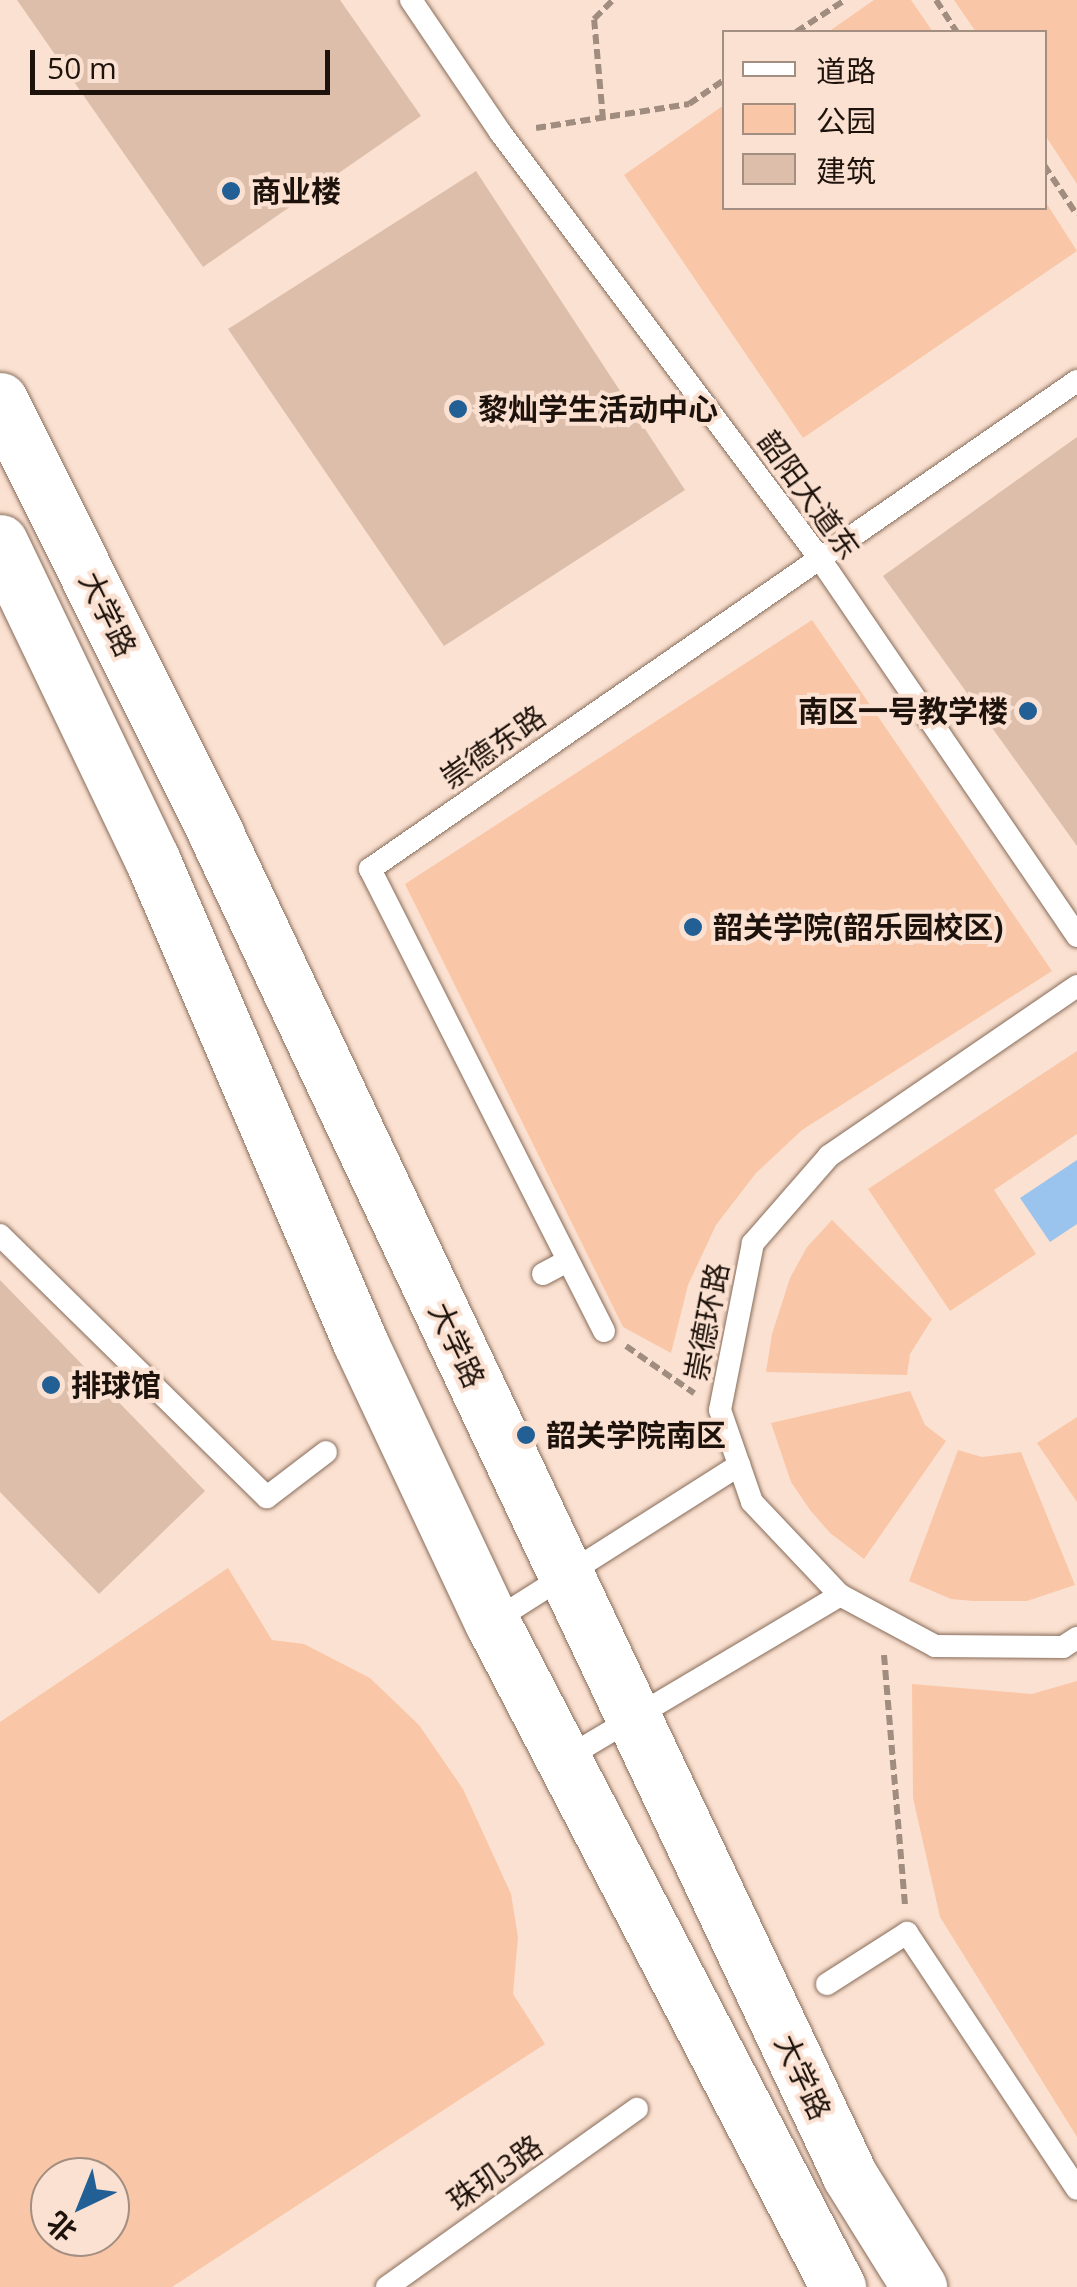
<!DOCTYPE html>
<html>
<head>
<meta charset="utf-8">
<style>
  body { margin:0 }
  #map { position:relative; width:1077px; height:2287px; overflow:hidden; background:#fbe1d1; font-family:"Open Sans","Noto Sans SC",sans-serif }
  div>[style] { position:absolute }
  [style*='--x'] { left:calc(var(--x)*1px); top:calc(var(--y)*1px); width:calc(var(--w)*1px); rotate:calc(var(--a)*1deg) }
  .green>* { inset:0; background:#f9c7a7 }
  .water>* { inset:0; background:#9ac4ed }
  .building>* { inset:0; background:#ddbeaa }
  .path>* { height:6px; margin-top:-3px; transform-origin:0; background:repeating-linear-gradient(90deg,#a18d80 0 10px,transparent 0 15px) }
  .roads { filter:drop-shadow(0 0 2px #886c5a) drop-shadow(0 0 2px #886c5a) }
  .service>* { height:22px; margin:-11px; padding:0 11px; transform-origin:11px; border-radius:11px; background:#fff }
  .secondary>* { height:55px; margin:-27.5px; padding:0 27.5px; transform-origin:27.5px; border-radius:27.5px; background:#fff }
  .dots>* { width:28px; height:28px; translate:-50% -50%; box-sizing:border-box; border:5px solid #fbe1d1; border-radius:50% }
  span { translate:-50% -50%; white-space:nowrap; text-align:center; line-height:1.15; -webkit-text-stroke:8px #fbe1d1; paint-order:stroke }
  .poi-label { font-size:30px; color:#1e130c; font-weight:700 }
  .left { translate:0 -50%; text-align:left }
  .right { translate:-100% -50%; text-align:right }
  .street-label { font-size:30px; color:#1e130c }
  .legend { position:absolute; left:722px; top:30px; width:325px; height:180px; box-sizing:border-box; background:#fbe1d1; border:2px solid #a38f82; margin:0; padding:12px 18px; list-style:none; font-size:30px; color:#1e130c }
  .legend li { display:flex; align-items:center; gap:20px; height:50px }
  .legend b { width:50px; border:2px solid #a38f82 }
  .north { position:absolute; left:30px; top:2157px; width:100px; height:100px; box-sizing:border-box; background:#fbe1d1; border:2px solid #a38f82; border-radius:50%; rotate:223deg; font-size:28px; font-weight:700; line-height:40px; text-align:center; color:#1e130c }
  .north::after { content:''; display:block; margin:auto; width:35px; height:45px; background:#215f95; clip-path:polygon(50% 0,100% 100%,50% 72%,0 100%) }
  .scale { position:absolute; left:30px; top:50px; width:300px; height:45px; box-sizing:border-box; border:5px solid #1e130c; border-top:0; padding-left:12px; font-size:30px; line-height:35px; white-space:nowrap; color:#1e130c; -webkit-text-stroke:8px #fbe1d1; paint-order:stroke }
</style>
</head>
<body>
<div id="map">
  <div class="green">
    <i style="clip-path:polygon(874px 0,911px 0,933px 32px,828px 32px)"></i>
    <i style="clip-path:polygon(954px 0,1077px 0,1077px 184px,1045px 135px,1044px 32px,976px 32px)"></i>
    <i style="clip-path:polygon(724px 105px,724px 208px,1044px 208px,1045px 201px,1077px 251px,803px 438px,624px 175px)"></i>
    <i style="clip-path:polygon(812px 620px,1052px 971px,802px 1130px,756px 1173px,716px 1225px,688px 1285px,671px 1353px,623px 1327px,405px 884px)"></i>
    <i style="clip-path:polygon(1077px 1051px,1077px 1134px,994px 1190px,1036px 1254px,950px 1311px,868px 1189px)"></i>
    <i style="clip-path:polygon(832px 1220px,932px 1319px,910px 1354px,907px 1375px,766px 1372px,772px 1334px,790px 1278px,807px 1247px)"></i>
    <i style="clip-path:polygon(910px 1391px,925px 1425px,946px 1441px,864px 1559px,830px 1533px,810px 1510px,791px 1482px,771px 1423px)"></i>
    <i style="clip-path:polygon(1077px 1417px,1077px 1502px,1037px 1443px)"></i>
    <i style="clip-path:polygon(958px 1450px,982px 1457px,1021px 1452px,1075px 1585px,1027px 1601px,973px 1601px,951px 1599px,909px 1581px)"></i>
    <i style="clip-path:polygon(evenodd,228px 1568px,272px 1640px,304px 1644px,370px 1678px,419px 1725px,463px 1789px,511px 1894px,518px 1937px,513px 1994px,545px 2044px,172px 2287px,0 2287px,0 1722px,228px 1568px,50px 2177px,110px 2177px,110px 2237px,50px 2237px,50px 2177px)"></i>
    <i style="clip-path:polygon(1077px 1681px,1077px 2137px,940px 1917px,913px 1798px,912px 1684px,1032px 1694px)"></i>
  </div>
  <div class="water">
    <i style="clip-path:polygon(1077px 1160px,1077px 1224px,1050px 1242px,1020px 1198px)"></i>
  </div>
  <div class="building">
    <i style="clip-path:polygon(17px 0,340px 0,421px 116px,203px 267px)"></i>
    <i style="clip-path:polygon(476px 171px,685px 490px,444px 646px,228px 329px)"></i>
    <i style="clip-path:polygon(1077px 437px,1077px 846px,883px 576px)"></i>
    <i style="clip-path:polygon(0 1280px,205px 1491px,99px 1594px,0 1492px)"></i>
  </div>
  <div class="path">
    <i style="--x:936;--y:0;--w:38;--a:57"></i>
    <i style="--x:796;--y:32;--w:59;--a:-33.1"></i>
    <i style="--x:603;--y:119;--w:100;--a:-95.1"></i>
    <i style="--x:594;--y:19;--w:27;--a:-45"></i>
    <i style="--x:536;--y:128;--w:155;--a:-8.9"></i>
    <i style="--x:689;--y:104;--w:42;--a:-34.4"></i>
    <i style="--x:1044;--y:165;--w:60;--a:56.6"></i>
    <i style="--x:626;--y:1346;--w:83;--a:34.7"></i>
    <i style="--x:884;--y:1655;--w:252;--a:85.2"></i>
  </div>
  <div class="roads">
    <div class="service">
      <i style="--x:411;--y:0;--w:159;--a:56"></i>
      <i style="--x:500;--y:132;--w:530;--a:53.13"></i>
      <i style="--x:818;--y:556;--w:460;--a:55.7"></i>
      <i style="--x:1077;--y:986;--w:301;--a:145.6"></i>
      <i style="--x:829;--y:1156;--w:116;--a:131.1"></i>
      <i style="--x:753;--y:1243;--w:170;--a:101.2"></i>
      <i style="--x:720;--y:1410;--w:97;--a:70.8"></i>
      <i style="--x:752;--y:1502;--w:128;--a:46.6"></i>
      <i style="--x:840;--y:1595;--w:108;--a:28.2"></i>
      <i style="--x:935;--y:1646;--w:128;--a:0.4"></i>
      <i style="--x:1063;--y:1647;--w:17;--a:-33"></i>
      <i style="--x:0;--y:1235;--w:374;--a:44.5"></i>
      <i style="--x:267;--y:1497;--w:74;--a:-37.3"></i>
      <i style="--x:543;--y:1274;--w:26;--a:-28"></i>
      <i style="--x:604;--y:1331;--w:518;--a:-116.86"></i>
      <i style="--x:370;--y:869;--w:859;--a:-34.62"></i>
      <i style="--x:492;--y:1622;--w:293;--a:-32.4"></i>
      <i style="--x:566;--y:1758;--w:319;--a:-30.7"></i>
      <i style="--x:827;--y:1984;--w:95;--a:-32.5"></i>
      <i style="--x:907;--y:1933;--w:307;--a:56.4"></i>
      <i style="--x:387;--y:2287;--w:307;--a:-35.5"></i>
    </div>
    <div class="secondary">
      <i style="--x:0;--y:400;--w:485;--a:63.5"></i>
      <i style="--x:216;--y:834;--w:1484;--a:64.71"></i>
      <i style="--x:850;--y:2176;--w:131;--a:58.1"></i>
      <i style="--x:0;--y:542;--w:352;--a:64.4"></i>
      <i style="--x:152;--y:859;--w:526;--a:66.7"></i>
      <i style="--x:360;--y:1342;--w:310;--a:64.8"></i>
      <i style="--x:492;--y:1622;--w:750;--a:62.51"></i>
    </div>
  </div>
  <div class="dots">
    <i style="left:231px;top:191px;background:#215f95"></i>
    <i style="left:458px;top:409px;background:#215f95"></i>
    <i style="left:1028px;top:711px;background:#215f95"></i>
    <i style="left:693px;top:927px;background:#215f95"></i>
    <i style="left:51px;top:1385px;background:#215f95"></i>
    <i style="left:526px;top:1435px;background:#215f95"></i>
  </div>
  <div class="poi-label">
    <span class="left" style="left:251px;top:191px">商业楼</span>
    <span class="left" style="left:478px;top:409px">黎灿学生活动中心</span>
    <span class="right" style="left:1008px;top:711px">南区一号教学楼</span>
    <span class="left" style="left:713px;top:927px">韶关学院(韶乐园校区)</span>
    <span class="left" style="left:71px;top:1385px">排球馆</span>
    <span class="left" style="left:546px;top:1435px">韶关学院南区</span>
  </div>
  <div class="street-label">
    <span style="left:809px;top:495px;rotate:54deg">韶阳大道东</span>
    <span style="left:108px;top:614px;rotate:64deg">大学路</span>
    <span style="left:493px;top:747px;rotate:-35deg">崇德东路</span>
    <span style="left:707px;top:1322px;rotate:-79deg">崇德环路</span>
    <span style="left:457px;top:1345px;rotate:65deg">大学路</span>
    <span style="left:803px;top:2077px;rotate:65deg">大学路</span>
    <span style="left:495px;top:2173px;rotate:-35deg">珠玑3路</span>
  </div>
  <ul class="legend">
  <li><b style="height:12px;background:#fff"></b>道路</li>
  <li><b style="height:28px;background:#f9c7a7"></b>公园</li>
  <li><b style="height:28px;background:#ddbeaa"></b>建筑</li>
  </ul>
  <div class="north">北</div>
  <div class="scale">50 m</div>
</div>
</body>
</html>
